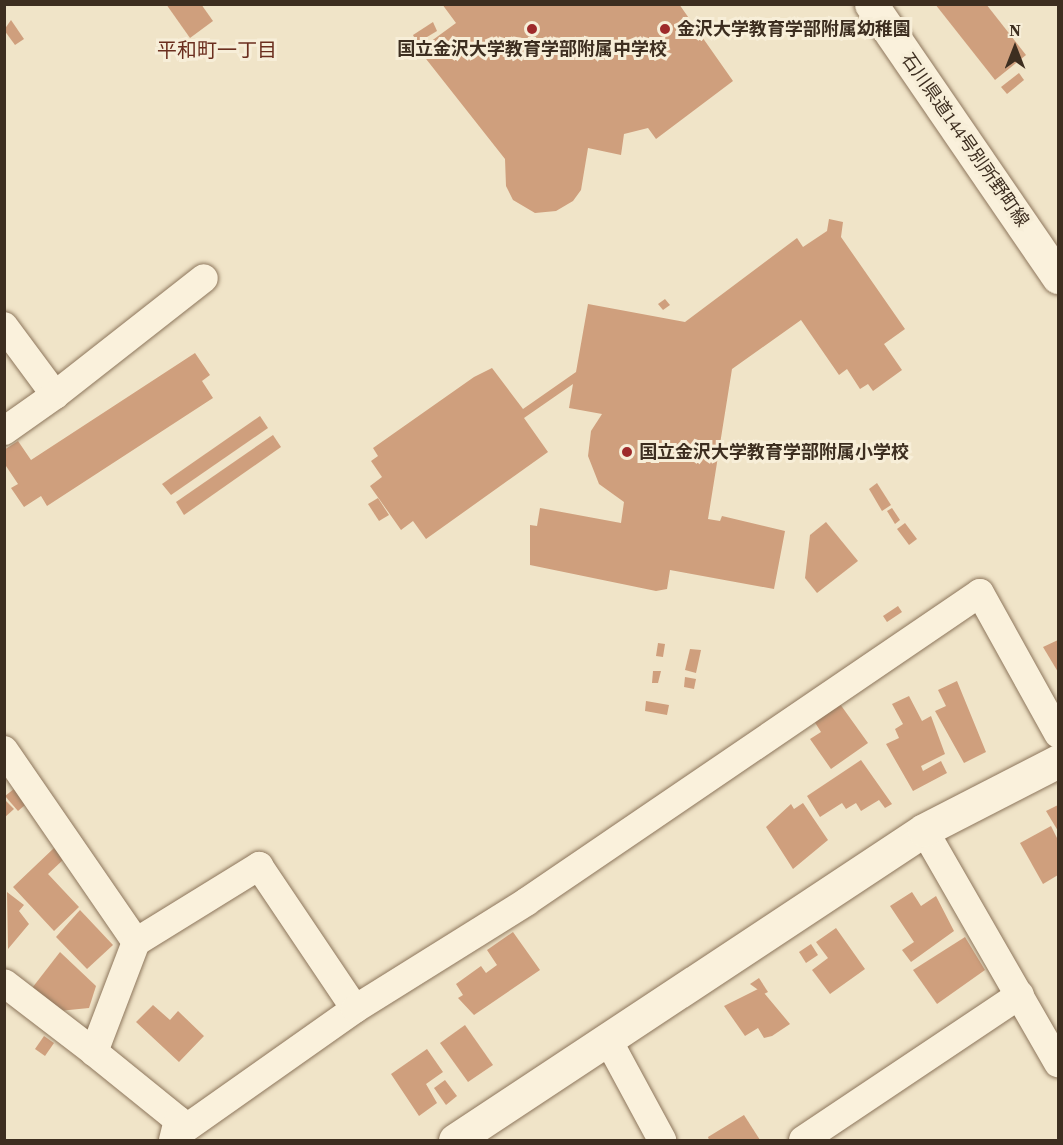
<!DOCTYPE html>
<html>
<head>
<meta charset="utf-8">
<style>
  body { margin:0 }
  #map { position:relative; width:1063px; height:1145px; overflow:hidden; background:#f0e4c8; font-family:"Source Serif 4","Noto Sans JP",serif }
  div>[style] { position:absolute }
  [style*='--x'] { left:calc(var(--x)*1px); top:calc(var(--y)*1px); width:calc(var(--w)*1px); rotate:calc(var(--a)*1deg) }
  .building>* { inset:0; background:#cf9f7d }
  .roads { filter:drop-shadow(0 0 2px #8d765c) drop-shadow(0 0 2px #8d765c) }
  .minor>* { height:28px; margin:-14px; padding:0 14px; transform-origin:14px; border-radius:14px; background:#faf1dc }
  .tertiary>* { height:33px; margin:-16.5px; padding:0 16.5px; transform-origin:16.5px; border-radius:16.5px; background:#faf1dc }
  .secondary>* { height:33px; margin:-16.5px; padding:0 16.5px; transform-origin:16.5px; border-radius:16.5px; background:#faf1dc }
  .dots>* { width:16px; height:16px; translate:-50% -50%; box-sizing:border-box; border:3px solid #f7eed8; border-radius:50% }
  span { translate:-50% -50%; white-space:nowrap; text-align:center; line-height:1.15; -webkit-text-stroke:6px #f7eed8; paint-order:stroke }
  .poi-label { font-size:18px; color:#3d2e20; font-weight:700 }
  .left { translate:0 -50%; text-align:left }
  .street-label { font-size:18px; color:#3d2e20 }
  .neighbourhood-label { font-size:20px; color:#6b2e1e }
  .frame { position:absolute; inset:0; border:6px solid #3d2e20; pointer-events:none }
  .north { position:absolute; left:985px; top:18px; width:60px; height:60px; -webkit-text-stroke:4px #f7eed8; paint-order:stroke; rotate:0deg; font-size:16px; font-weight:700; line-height:24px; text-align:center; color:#3d2e20 }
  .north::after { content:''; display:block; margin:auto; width:21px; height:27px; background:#3d2e20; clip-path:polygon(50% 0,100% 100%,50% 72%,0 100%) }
</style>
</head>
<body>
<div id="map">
  <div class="building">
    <i style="clip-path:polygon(166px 4px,201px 4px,213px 21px,190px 38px)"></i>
    <i style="clip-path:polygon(442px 4px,679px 4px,733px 81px,656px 139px,648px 128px,624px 134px,621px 155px,588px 148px,581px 190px,573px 201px,556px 211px,535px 213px,513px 200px,506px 186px,505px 159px,419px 50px,456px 23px)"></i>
    <i style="clip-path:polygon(935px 4px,986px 4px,1026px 55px,995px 80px)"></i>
    <i style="clip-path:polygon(11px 20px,24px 39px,15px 45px,4px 30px)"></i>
    <i style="clip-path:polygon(433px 22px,437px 31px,417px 43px,413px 35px)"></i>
    <i style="clip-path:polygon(1019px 73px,1024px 80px,1007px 94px,1001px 87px)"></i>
    <i style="clip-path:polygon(829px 219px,843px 222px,841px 237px,905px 329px,884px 344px,902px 370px,873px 391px,868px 384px,860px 389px,847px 369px,839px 375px,801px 320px,732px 369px,708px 519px,720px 521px,722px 516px,785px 531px,774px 589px,670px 570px,667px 589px,656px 591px,530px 565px,530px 525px,537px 526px,540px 508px,621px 523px,624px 502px,599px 484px,588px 456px,591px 431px,602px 414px,569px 408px,573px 384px,524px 418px,548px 452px,426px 539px,413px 521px,401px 530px,370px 486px,382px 477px,371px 461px,378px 456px,373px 448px,474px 377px,492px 368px,523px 409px,576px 372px,588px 304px,685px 322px,797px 238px,803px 247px,827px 231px)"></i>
    <i style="clip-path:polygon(665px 299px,670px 305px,663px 310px,658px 304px)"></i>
    <i style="clip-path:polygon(195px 353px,210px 375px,202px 381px,213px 398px,47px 506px,41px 496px,24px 507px,11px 488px,18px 484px,4px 463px,4px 450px,18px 441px,31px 460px)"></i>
    <i style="clip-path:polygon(260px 416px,268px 428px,171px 495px,162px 484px)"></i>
    <i style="clip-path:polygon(273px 435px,281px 447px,184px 515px,176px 502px)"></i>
    <i style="clip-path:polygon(877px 483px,891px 505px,882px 511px,869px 489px)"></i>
    <i style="clip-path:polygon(378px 498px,389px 515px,379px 521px,368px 504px)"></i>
    <i style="clip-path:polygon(892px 508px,900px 520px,895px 524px,887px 511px)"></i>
    <i style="clip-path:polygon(826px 522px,858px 561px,817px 593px,805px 578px,810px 535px)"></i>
    <i style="clip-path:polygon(905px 523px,917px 539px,909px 545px,897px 529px)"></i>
    <i style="clip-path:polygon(898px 606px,902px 612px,887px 622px,883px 616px)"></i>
    <i style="clip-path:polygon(1058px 640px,1058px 672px,1043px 647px)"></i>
    <i style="clip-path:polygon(658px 643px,665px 644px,663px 657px,656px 656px)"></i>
    <i style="clip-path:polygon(690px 649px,701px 650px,696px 673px,685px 670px)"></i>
    <i style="clip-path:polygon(653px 671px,661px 671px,658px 683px,652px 683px)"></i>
    <i style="clip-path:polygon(685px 677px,696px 679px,694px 689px,684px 687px)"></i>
    <i style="clip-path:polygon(957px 681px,986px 752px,964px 763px,935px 711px,946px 706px,938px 690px)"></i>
    <i style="clip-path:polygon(909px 696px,922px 721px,931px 716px,945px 754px,921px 766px,923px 771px,941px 761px,947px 773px,913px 791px,886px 744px,899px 738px,895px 729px,903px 724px,892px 704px)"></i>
    <i style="clip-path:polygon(646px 701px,669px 705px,667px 715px,645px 711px)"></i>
    <i style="clip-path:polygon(840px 704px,868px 743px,831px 769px,810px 739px,821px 732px,814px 721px)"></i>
    <i style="clip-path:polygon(861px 760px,892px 804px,885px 808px,879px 800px,861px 811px,856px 803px,846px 809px,842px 803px,820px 817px,807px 796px)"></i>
    <i style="clip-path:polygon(14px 789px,25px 805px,18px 811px,5px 796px)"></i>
    <i style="clip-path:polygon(4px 799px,14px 809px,4px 818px)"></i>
    <i style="clip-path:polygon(803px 803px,828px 840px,793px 869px,766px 827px,791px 804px,794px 809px)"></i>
    <i style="clip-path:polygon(1058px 805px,1058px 831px,1046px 811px)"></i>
    <i style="clip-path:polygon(1051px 826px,1058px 840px,1058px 875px,1043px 884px,1020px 843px)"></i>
    <i style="clip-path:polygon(54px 848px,64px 859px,48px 874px,79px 907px,54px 931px,13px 887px)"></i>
    <i style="clip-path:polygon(7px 892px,24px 905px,19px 911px,29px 924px,8px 949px)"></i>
    <i style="clip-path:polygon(912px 892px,921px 906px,936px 896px,954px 931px,911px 962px,902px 950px,914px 942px,890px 906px)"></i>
    <i style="clip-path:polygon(80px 910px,113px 945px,87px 969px,56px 937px)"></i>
    <i style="clip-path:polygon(836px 928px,865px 969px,830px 994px,812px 970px,828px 958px,816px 942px)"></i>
    <i style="clip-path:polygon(513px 932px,540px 970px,474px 1015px,458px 998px,463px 995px,456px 984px,481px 966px,486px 973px,497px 965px,487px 950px)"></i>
    <i style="clip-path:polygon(965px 937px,985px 970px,937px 1004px,913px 970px)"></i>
    <i style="clip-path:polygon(811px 944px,818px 955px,806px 963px,799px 952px)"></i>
    <i style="clip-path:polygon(60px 952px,96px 986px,89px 1008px,59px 1011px,29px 992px)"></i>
    <i style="clip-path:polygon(759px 978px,768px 992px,764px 994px,750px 984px)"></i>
    <i style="clip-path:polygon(760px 988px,790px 1024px,772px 1036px,764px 1038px,758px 1028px,745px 1036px,724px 1006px)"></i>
    <i style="clip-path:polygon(153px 1005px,170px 1020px,178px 1011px,204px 1036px,179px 1062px,136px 1022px)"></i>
    <i style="clip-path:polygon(465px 1025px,493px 1065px,468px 1082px,440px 1043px)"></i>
    <i style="clip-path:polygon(44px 1036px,54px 1043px,45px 1056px,35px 1049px)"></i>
    <i style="clip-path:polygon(427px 1049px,443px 1072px,426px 1084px,437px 1103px,419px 1116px,391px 1074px)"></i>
    <i style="clip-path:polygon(445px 1080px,457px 1096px,446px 1105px,434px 1088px)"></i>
    <i style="clip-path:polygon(744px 1115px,760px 1140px,709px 1140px,708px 1137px)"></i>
  </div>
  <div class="roads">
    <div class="minor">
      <i style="--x:4;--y:326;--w:86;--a:53.5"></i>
      <i style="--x:55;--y:395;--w:189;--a:-38.1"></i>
      <i style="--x:4;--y:431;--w:62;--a:-35.2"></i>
      <i style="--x:4;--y:750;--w:233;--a:55.5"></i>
      <i style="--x:136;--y:942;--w:118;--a:110.9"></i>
      <i style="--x:94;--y:1052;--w:113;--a:-142.5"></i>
      <i style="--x:924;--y:830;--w:269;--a:60.1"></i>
      <i style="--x:136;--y:942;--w:145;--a:-31.7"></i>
      <i style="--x:259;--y:866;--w:172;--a:56.1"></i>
      <i style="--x:355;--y:1009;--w:215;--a:144.8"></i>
      <i style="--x:355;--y:1009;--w:202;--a:-32"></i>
      <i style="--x:526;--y:902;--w:549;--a:-34.24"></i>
      <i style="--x:980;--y:593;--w:161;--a:61"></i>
      <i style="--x:608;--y:1040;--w:114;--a:61.6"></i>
      <i style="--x:94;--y:1052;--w:108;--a:39"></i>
      <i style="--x:178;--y:1120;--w:21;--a:104"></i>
      <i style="--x:803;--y:1140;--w:261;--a:-33.8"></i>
    </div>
    <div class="tertiary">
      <i style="--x:455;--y:1140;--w:562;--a:-33.46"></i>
      <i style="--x:924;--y:830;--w:151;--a:-27.2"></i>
    </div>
    <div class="secondary">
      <i style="--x:871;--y:4;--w:331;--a:55.6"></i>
    </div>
  </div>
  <div class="dots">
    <i style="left:532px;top:29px;background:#9e2a2b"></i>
    <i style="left:665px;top:29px;background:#9e2a2b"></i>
    <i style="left:627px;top:452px;background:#9e2a2b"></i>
  </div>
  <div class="poi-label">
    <span class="left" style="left:677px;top:29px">金沢大学教育学部附属幼稚園</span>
    <span style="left:532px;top:49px">国立金沢大学教育学部附属中学校</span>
    <span class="left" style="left:639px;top:452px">国立金沢大学教育学部附属小学校</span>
  </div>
  <div class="street-label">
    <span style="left:965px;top:140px;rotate:55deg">石川県道144号別所野町線</span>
  </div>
  <div class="neighbourhood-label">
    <span style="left:217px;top:50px">平和町一丁目</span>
  </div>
  <div class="frame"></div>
  <div class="north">N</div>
</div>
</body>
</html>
